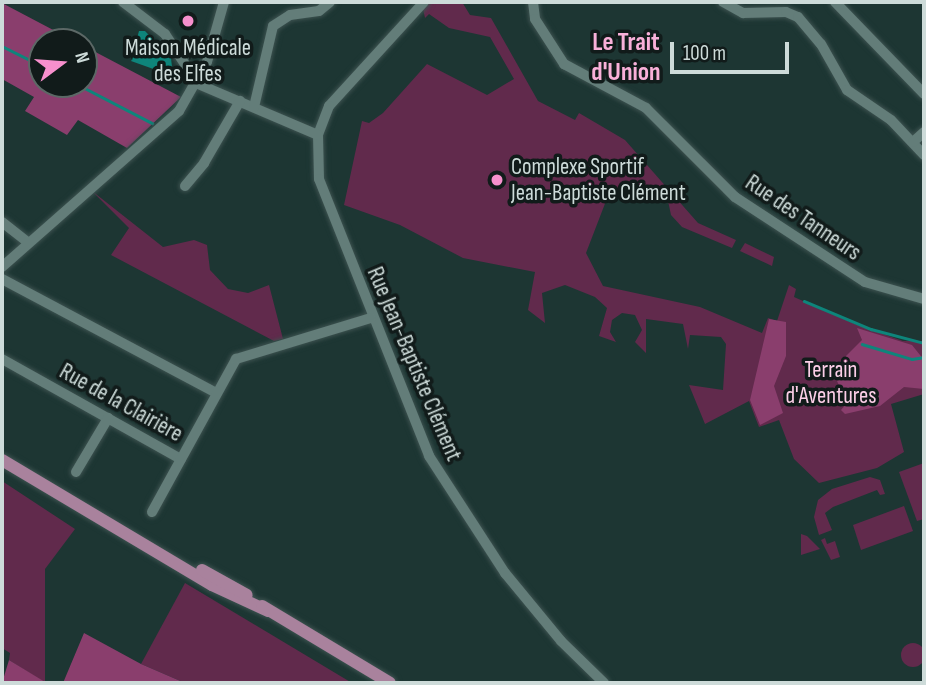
<!DOCTYPE html>
<html>
<head>
<meta charset="utf-8">
<style>
  body { margin:0 }
  #map { position:relative; width:926px; height:685px; overflow:hidden; background:#1d3633; font-family:"Sofia Sans Condensed",sans-serif }
  div>[style] { position:absolute }
  [style*='--x'] { left:calc(var(--x)*1px); top:calc(var(--y)*1px); width:calc(var(--w)*1px); rotate:calc(var(--a)*1deg) }
  .green>* { inset:0; background:#612a4c }
  .round { border-radius:50% }
  .forest>* { inset:0; background:#8a3e6d }
  .water>* { inset:0; background:#0e857b }
  .stream>* { height:2.5px; margin:-1.25px; padding:0 1.25px; transform-origin:1.25px; border-radius:1.25px; background:#0e857b }
  .roads { filter:drop-shadow(0 0 2px #3d5250) drop-shadow(0 0 2px #3d5250) }
  .minor>* { height:10px; margin:-5px; padding:0 5px; transform-origin:5px; border-radius:5px; background:#637d79 }
  .major>* { height:12px; margin:-6px; padding:0 6px; transform-origin:6px; border-radius:6px; background:#a9829d }
  .dots>* { width:19px; height:19px; translate:-50% -50%; box-sizing:border-box; border:4px solid #111b1a; border-radius:50% }
  span { translate:-50% -50%; white-space:nowrap; text-align:center; line-height:1.15; -webkit-text-stroke:7px #111b1a; paint-order:stroke }
  .poi-label { font-size:23px; color:#cddbd9 }
  .left { translate:0 -50%; text-align:left }
  .street-label { font-size:23px; color:#cddbd9 }
  .park-label { font-size:23px; color:#fccfe8 }
  .quarter-label { font-size:26px; color:#f9b0d9; font-weight:700 }
  .frame { position:absolute; inset:0; border:4px solid #cddbd9; pointer-events:none }
  .north { position:absolute; left:28px; top:28px; width:70px; height:70px; box-sizing:border-box; background:#111b1a; border:2px solid #5c6866; border-radius:50%; rotate:74deg; font-size:19px; font-weight:700; line-height:28px; text-align:center; color:#cddbd9 }
  .north::after { content:''; display:block; margin:auto; width:24px; height:32px; background:#f790cd; clip-path:polygon(50% 0,100% 100%,50% 72%,0 100%) }
  .scale { position:absolute; left:670px; top:42px; width:119px; height:32px; box-sizing:border-box; border:4px solid #cddbd9; border-top:0; padding-left:9px; font-size:21px; line-height:24px; white-space:nowrap; color:#cddbd9; -webkit-text-stroke:5px #111b1a; paint-order:stroke }
</style>
</head>
<body>
<div id="map">
  <div class="green">
    <i style="clip-path:polygon(428px 2px,462px 2px,470px 15px,491px 18px,538px 101px,575px 120px,579px 113px,625px 140px,698px 223px,736px 240px,732px 248px,682px 227px,671px 215px,668px 201px,643px 187px,606px 201px,586px 253px,603px 286px,700px 307px,762px 333px,768px 318px,777px 321px,789px 285px,796px 289px,794px 297px,855px 324px,903px 341px,924px 341px,924px 394px,891px 404px,904px 452px,877px 468px,819px 483px,794px 459px,779px 420px,759px 427px,749px 401px,705px 424px,689px 385px,723px 390px,726px 344px,721px 337px,690px 335px,688px 349px,683px 324px,646px 319px,646px 353px,635px 342px,642px 330px,635px 315px,622px 313px,612px 320px,610px 332px,616px 342px,599px 336px,607px 308px,595px 297px,565px 285px,542px 293px,545px 323px,528px 310px,535px 272px,463px 258px,400px 225px,344px 205px,362px 121px,369px 123px,383px 113px,427px 64px,487px 95px,514px 79px,490px 37px,449px 28px,429px 14px,425px 18px,423px 9px)"></i>
    <i style="clip-path:polygon(92px 191px,163px 247px,194px 240px,207px 245px,210px 270px,228px 289px,248px 293px,269px 285px,283px 339px,274px 341px,111px 255px,129px 228px)"></i>
    <i style="clip-path:polygon(745px 243px,774px 257px,772px 266px,740px 251px)"></i>
    <i style="clip-path:polygon(924px 463px,924px 519px,917px 521px,899px 472px)"></i>
    <i style="clip-path:polygon(870px 477px,880px 480px,885px 494px,880px 495px,877px 490px,833px 507px,825px 513px,832px 530px,819px 535px,814px 517px,818px 500px,832px 489px)"></i>
    <i style="clip-path:polygon(2px 481px,75px 529px,45px 569px,45px 683px,9px 660px,10px 653px,2px 648px)"></i>
    <i style="clip-path:polygon(904px 506px,913px 531px,861px 550px,853px 525px)"></i>
    <i style="clip-path:polygon(801px 534px,807px 536px,820px 549px,801px 555px)"></i>
    <i style="clip-path:polygon(825px 538px,827px 544px,835px 541px,840px 557px,831px 560px,821px 540px)"></i>
    <i style="clip-path:polygon(185px 583px,352px 683px,185px 683px,141px 664px)"></i>
    <i class="round" style="left:901px;top:643px;width:24px;height:24px"></i>
  </div>
  <div class="forest">
    <i style="clip-path:polygon(2px 3px,76px 42px,42px 42px,42px 84px,84px 84px,84px 46px,181px 97px,127px 148px,78px 120px,67px 135px,25px 111px,34px 97px,2px 79px)"></i>
    <i style="clip-path:polygon(769px 319px,786px 322px,786px 356px,774px 386px,783px 413px,760px 425px,750px 400px)"></i>
    <i style="clip-path:polygon(857px 328px,912px 345px,924px 360px,924px 389px,904px 387px,880px 406px,845px 414px,841px 410px,847px 403px,837px 381px,846px 356px,862px 340px)"></i>
    <i style="clip-path:polygon(84px 633px,141px 664px,185px 683px,63px 683px)"></i>
    <i style="clip-path:polygon(9px 660px,45px 682px,47px 683px,2px 683px)"></i>
  </div>
  <div class="water">
    <i style="clip-path:polygon(139px 31px,145px 31px,171px 58px,173px 76px,131px 61px)"></i>
  </div>
  <div class="stream">
    <i style="--x:2;--y:46;--w:45;--a:26.6"></i>
    <i style="--x:77;--y:84;--w:85;--a:27.5"></i>
    <i style="--x:804;--y:301;--w:73;--a:22.7"></i>
    <i style="--x:871;--y:329;--w:55;--a:14.8"></i>
    <i style="--x:862;--y:344;--w:52;--a:16.7"></i>
    <i style="--x:912;--y:359;--w:12;--a:-9"></i>
  </div>
  <div class="roads">
    <div class="minor">
      <i style="--x:123;--y:2;--w:53;--a:37.3"></i>
      <i style="--x:165;--y:34;--w:60;--a:56.6"></i>
      <i style="--x:424;--y:2;--w:141;--a:132.4"></i>
      <i style="--x:329;--y:106;--w:31;--a:111"></i>
      <i style="--x:318;--y:135;--w:44;--a:88.7"></i>
      <i style="--x:319;--y:179;--w:298;--a:68.3"></i>
      <i style="--x:429;--y:456;--w:140;--a:57"></i>
      <i style="--x:505;--y:573;--w:88;--a:50.5"></i>
      <i style="--x:561;--y:641;--w:60;--a:44.3"></i>
      <i style="--x:533;--y:2;--w:17;--a:83"></i>
      <i style="--x:535;--y:19;--w:54;--a:57.2"></i>
      <i style="--x:564;--y:64;--w:93;--a:28.2"></i>
      <i style="--x:646;--y:108;--w:126;--a:45"></i>
      <i style="--x:735;--y:197;--w:155;--a:33.2"></i>
      <i style="--x:865;--y:282;--w:61;--a:16.1"></i>
      <i style="--x:723;--y:2;--w:23;--a:29"></i>
      <i style="--x:743;--y:13;--w:43;--a:-1.3"></i>
      <i style="--x:786;--y:12;--w:13;--a:23"></i>
      <i style="--x:798;--y:17;--w:35;--a:50"></i>
      <i style="--x:821;--y:44;--w:53;--a:60.5"></i>
      <i style="--x:847;--y:90;--w:53;--a:34.3"></i>
      <i style="--x:891;--y:120;--w:48;--a:46.7"></i>
      <i style="--x:835;--y:2;--w:128;--a:45.9"></i>
      <i style="--x:198;--y:84;--w:130;--a:23"></i>
      <i style="--x:254;--y:107;--w:83;--a:-76.8"></i>
      <i style="--x:273;--y:26;--w:20;--a:-33"></i>
      <i style="--x:290;--y:15;--w:29;--a:-8"></i>
      <i style="--x:319;--y:11;--w:14;--a:-39"></i>
      <i style="--x:913;--y:142;--w:15;--a:-42"></i>
      <i style="--x:185;--y:186;--w:30;--a:-50"></i>
      <i style="--x:204;--y:163;--w:72;--a:-59.9"></i>
      <i style="--x:2;--y:222;--w:33;--a:38"></i>
      <i style="--x:2;--y:267;--w:236;--a:-41.4"></i>
      <i style="--x:179;--y:111;--w:56;--a:-60.3"></i>
      <i style="--x:207;--y:62;--w:62;--a:-74.2"></i>
      <i style="--x:2;--y:279;--w:242;--a:28"></i>
      <i style="--x:2;--y:359;--w:205;--a:29.2"></i>
      <i style="--x:76;--y:472;--w:63;--a:-59.3"></i>
      <i style="--x:152;--y:512;--w:175;--a:-61.2"></i>
      <i style="--x:236;--y:359;--w:141;--a:-16.9"></i>
    </div>
    <div class="major">
      <i style="--x:2;--y:460;--w:244;--a:30.8"></i>
      <i style="--x:212;--y:585;--w:62;--a:24.9"></i>
      <i style="--x:202;--y:570;--w:51;--a:29.1"></i>
      <i style="--x:262;--y:606;--w:149;--a:31"></i>
    </div>
  </div>
  <div class="dots">
    <i style="left:188px;top:21px;background:#f790cd"></i>
    <i style="left:497px;top:180px;background:#f790cd"></i>
  </div>
  <div class="poi-label">
    <span style="left:188px;top:61px">Maison Médicale<br>des Elfes</span>
    <span class="left" style="left:511px;top:180px">Complexe Sportif<br>Jean-Baptiste Clément</span>
  </div>
  <div class="street-label">
    <span style="left:803px;top:218px;rotate:34deg">Rue des Tanneurs</span>
    <span style="left:414px;top:364px;rotate:67deg">Rue Jean-Baptiste Clément</span>
    <span style="left:121px;top:403px;rotate:29deg">Rue de la Clairière</span>
  </div>
  <div class="park-label">
    <span style="left:831px;top:383px">Terrain<br>d'Aventures</span>
  </div>
  <div class="quarter-label">
    <span style="left:626px;top:58px">Le Trait<br>d'Union</span>
  </div>
  <div class="frame"></div>
  <div class="north">N</div>
  <div class="scale">100 m</div>
</div>
</body>
</html>
